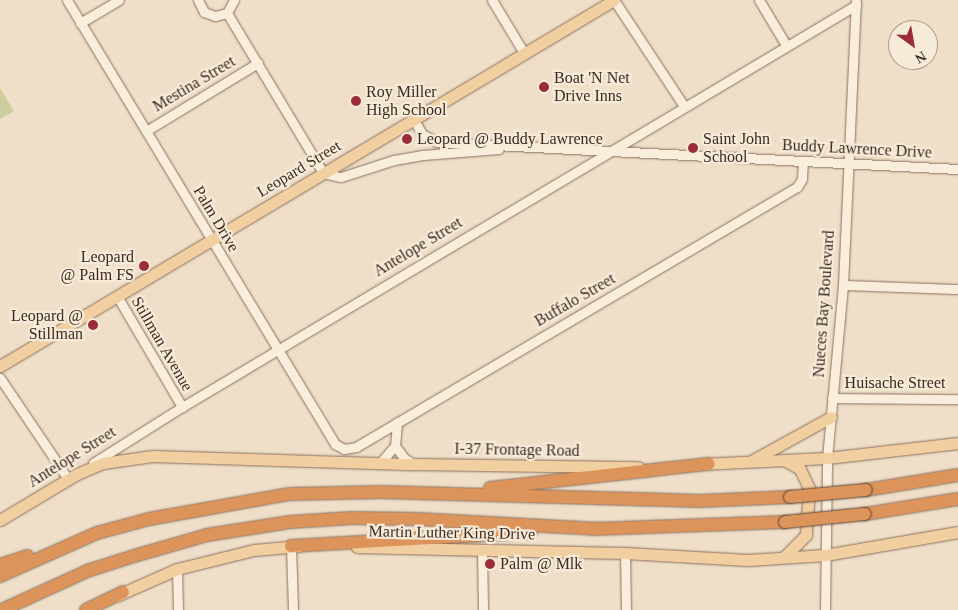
<!DOCTYPE html>
<html>
<head>
<meta charset="utf-8">
<style>
  body { margin:0 }
  #map { position:relative; width:958px; height:610px; overflow:hidden; background:#efdfc8; font-family:Georgia,serif }
  div>[style] { position:absolute }
  [style*='--x'] { left:calc(var(--x)*1px); top:calc(var(--y)*1px); width:calc(var(--w)*1px); rotate:calc(var(--a)*1deg) }
  .green>* { inset:0; background:#cdce9b }
  .roads { filter:drop-shadow(0 0 1px #8b705d) drop-shadow(0 0 1px #8b705d) }
  .minor>* { height:9px; margin:-4.5px; padding:0 4.5px; transform-origin:4.5px; border-radius:4.5px; background:#f9eddc }
  .major>* { height:11px; margin:-5.5px; padding:0 5.5px; transform-origin:5.5px; border-radius:5.5px; background:#f1cfa1 }
  .highway>* { height:12px; margin:-6px; padding:0 6px; transform-origin:6px; border-radius:6px; background:#dd945a }
  .bridges { filter:drop-shadow(0 0 1px #593f31) drop-shadow(0 0 1px #593f31) }
  .highway-bridge>* { height:12px; margin:-6px; padding:0 6px; transform-origin:6px; border-radius:6px; background:#dd945a }
  .dots>* { width:14px; height:14px; translate:-50% -50%; box-sizing:border-box; border:2px solid #f6ead8; border-radius:50% }
  span { translate:-50% -50%; white-space:nowrap; text-align:center; line-height:1.15; -webkit-text-stroke:4.5px #f6ead8; paint-order:stroke }
  .poi-label { font-size:16px; color:#3c2a20 }
  .left { translate:0 -50%; text-align:left }
  .right { translate:-100% -50%; text-align:right }
  .street-label { font-size:16px; color:#3c2a20 }
  .north { position:absolute; left:888px; top:20px; width:50px; height:50px; box-sizing:border-box; background:#f6ead8; border:1px solid #ac9d8e; border-radius:50%; rotate:148deg; font-size:14px; font-weight:700; line-height:20px; text-align:center; color:#3c2a20 }
  .north::after { content:''; display:block; margin:auto; width:18px; height:22px; background:#9b2c3a; clip-path:polygon(50% 0,100% 100%,50% 72%,0 100%) }
</style>
</head>
<body>
<div id="map">
  <div class="green">
    <i style="clip-path:polygon(0 88px,14px 111px,0 119px)"></i>
  </div>
  <div class="roads">
    <div class="minor">
      <i style="--x:67;--y:0;--w:519;--a:58.88"></i>
      <i style="--x:335;--y:444;--w:10;--a:29"></i>
      <i style="--x:344;--y:449;--w:12;--a:-9"></i>
      <i style="--x:356;--y:447;--w:512;--a:-30.52"></i>
      <i style="--x:797;--y:187;--w:9;--a:-58"></i>
      <i style="--x:802;--y:179;--w:18;--a:-87"></i>
      <i style="--x:198;--y:0;--w:13;--a:63"></i>
      <i style="--x:204;--y:12;--w:12;--a:20"></i>
      <i style="--x:215;--y:16;--w:12;--a:-14"></i>
      <i style="--x:227;--y:13;--w:15;--a:-62"></i>
      <i style="--x:492;--y:0;--w:62;--a:58.9"></i>
      <i style="--x:614;--y:0;--w:127;--a:56.6"></i>
      <i style="--x:759;--y:0;--w:52;--a:59"></i>
      <i style="--x:227;--y:13;--w:187;--a:59"></i>
      <i style="--x:323;--y:173;--w:18;--a:13"></i>
      <i style="--x:341;--y:177;--w:56;--a:-17.8"></i>
      <i style="--x:394;--y:160;--w:29;--a:-10"></i>
      <i style="--x:423;--y:155;--w:76;--a:-4.5"></i>
      <i style="--x:80;--y:23;--w:45;--a:-30.5"></i>
      <i style="--x:414;--y:120;--w:16;--a:60"></i>
      <i style="--x:422;--y:134;--w:17;--a:28"></i>
      <i style="--x:437;--y:142;--w:522;--a:2.97"></i>
      <i style="--x:146;--y:131;--w:131;--a:-31.3"></i>
      <i style="--x:843;--y:285;--w:115;--a:2"></i>
      <i style="--x:117;--y:296;--w:129;--a:59.6"></i>
      <i style="--x:0;--y:378;--w:122;--a:56"></i>
      <i style="--x:832;--y:398;--w:126;--a:0.5"></i>
      <i style="--x:395;--y:446;--w:15;--a:53"></i>
      <i style="--x:404;--y:458;--w:9;--a:32"></i>
      <i style="--x:93;--y:463;--w:105;--a:-32.2"></i>
      <i style="--x:182;--y:407;--w:785;--a:-30.81"></i>
      <i style="--x:380;--y:463;--w:23;--a:-49"></i>
      <i style="--x:395;--y:446;--w:24;--a:-85"></i>
      <i style="--x:291;--y:546;--w:64;--a:88.2"></i>
      <i style="--x:482;--y:550;--w:60;--a:89"></i>
      <i style="--x:625;--y:553;--w:57;--a:89"></i>
      <i style="--x:177;--y:569;--w:41;--a:88.6"></i>
      <i style="--x:825;--y:610;--w:152;--a:-89.2"></i>
      <i style="--x:827;--y:458;--w:174;--a:-84.7"></i>
      <i style="--x:843;--y:285;--w:284;--a:-87.4"></i>
    </div>
    <div class="major">
      <i style="--x:0;--y:366;--w:715;--a:-30.8"></i>
      <i style="--x:753;--y:460;--w:89;--a:-28.9"></i>
      <i style="--x:784;--y:460;--w:18;--a:29"></i>
      <i style="--x:800;--y:469;--w:21;--a:65"></i>
      <i style="--x:809;--y:488;--w:47;--a:93.7"></i>
      <i style="--x:806;--y:535;--w:31;--a:135"></i>
      <i style="--x:701;--y:464;--w:126;--a:-2.7"></i>
      <i style="--x:827;--y:458;--w:132;--a:-6.5"></i>
      <i style="--x:0;--y:520;--w:90;--a:-30.9"></i>
      <i style="--x:77;--y:474;--w:28;--a:-23"></i>
      <i style="--x:103;--y:463;--w:50;--a:-8"></i>
      <i style="--x:153;--y:456;--w:261;--a:1.8"></i>
      <i style="--x:414;--y:464;--w:224;--a:0.8"></i>
      <i style="--x:357;--y:547;--w:268;--a:1.3"></i>
      <i style="--x:625;--y:553;--w:123;--a:3.3"></i>
      <i style="--x:748;--y:560;--w:77;--a:-3.7"></i>
      <i style="--x:825;--y:555;--w:135;--a:-9.8"></i>
      <i style="--x:116;--y:596;--w:67;--a:-23.9"></i>
      <i style="--x:177;--y:569;--w:79;--a:-13.9"></i>
      <i style="--x:254;--y:550;--w:45;--a:-5.1"></i>
    </div>
    <div class="highway">
      <i style="--x:490;--y:488;--w:220;--a:-6.3"></i>
      <i style="--x:866;--y:490;--w:93;--a:-9.3"></i>
      <i style="--x:865;--y:514;--w:94;--a:-9.2"></i>
      <i style="--x:593;--y:529;--w:192;--a:-2.1"></i>
      <i style="--x:291;--y:546;--w:240;--a:-3.3"></i>
      <i style="--x:0;--y:565;--w:29;--a:-18"></i>
      <i style="--x:0;--y:576;--w:106;--a:-23.9"></i>
      <i style="--x:97;--y:533;--w:54;--a:-15.1"></i>
      <i style="--x:149;--y:519;--w:143;--a:-10.1"></i>
      <i style="--x:290;--y:494;--w:91;--a:-1.3"></i>
      <i style="--x:381;--y:492;--w:318;--a:1.6"></i>
      <i style="--x:699;--y:501;--w:91;--a:-2.5"></i>
      <i style="--x:2;--y:610;--w:94;--a:-24.6"></i>
      <i style="--x:87;--y:571;--w:49;--a:-17.7"></i>
      <i style="--x:134;--y:556;--w:76;--a:-16"></i>
      <i style="--x:207;--y:535;--w:84;--a:-8.9"></i>
      <i style="--x:290;--y:522;--w:62;--a:-3.7"></i>
      <i style="--x:352;--y:518;--w:64;--a:0.9"></i>
      <i style="--x:416;--y:519;--w:184;--a:3.1"></i>
      <i style="--x:86;--y:610;--w:41;--a:-25.9"></i>
    </div>
  </div>
  <div class="bridges">
    <div class="highway-bridge">
      <i style="--x:790;--y:497;--w:76;--a:-5.3"></i>
      <i style="--x:785;--y:522;--w:80;--a:-5.7"></i>
    </div>
  </div>
  <div class="dots">
    <i style="left:544px;top:87px;background:#9b2c3a"></i>
    <i style="left:356px;top:101px;background:#9b2c3a"></i>
    <i style="left:407px;top:139px;background:#9b2c3a"></i>
    <i style="left:693px;top:148px;background:#9b2c3a"></i>
    <i style="left:144px;top:266px;background:#9b2c3a"></i>
    <i style="left:93px;top:325px;background:#9b2c3a"></i>
    <i style="left:490px;top:564px;background:#9b2c3a"></i>
  </div>
  <div class="poi-label">
    <span class="left" style="left:554px;top:87px">Boat 'N Net<br>Drive Inns</span>
    <span class="left" style="left:366px;top:101px">Roy Miller<br>High School</span>
    <span class="left" style="left:417px;top:139px">Leopard @ Buddy Lawrence</span>
    <span class="left" style="left:703px;top:148px">Saint John<br>School</span>
    <span class="right" style="left:134px;top:266px">Leopard<br>@ Palm FS</span>
    <span class="right" style="left:83px;top:325px">Leopard @<br>Stillman</span>
    <span class="left" style="left:500px;top:564px">Palm @ Mlk</span>
  </div>
  <div class="street-label">
    <span style="left:194px;top:84px;rotate:-31deg">Mestina Street</span>
    <span style="left:857px;top:149px;rotate:3deg">Buddy Lawrence Drive</span>
    <span style="left:299px;top:169px;rotate:-31deg">Leopard Street</span>
    <span style="left:216px;top:219px;rotate:59deg">Palm Drive</span>
    <span style="left:418px;top:247px;rotate:-31deg">Antelope Street</span>
    <span style="left:575px;top:300px;rotate:-30deg">Buffalo Street</span>
    <span style="left:824px;top:304px;rotate:-86deg">Nueces Bay Boulevard</span>
    <span style="left:162px;top:344px;rotate:60deg">Stillman Avenue</span>
    <span style="left:895px;top:383px">Huisache Street</span>
    <span style="left:517px;top:450px;rotate:1deg">I-37 Frontage Road</span>
    <span style="left:72px;top:457px;rotate:-32deg">Antelope Street</span>
    <span style="left:452px;top:533px;rotate:1deg">Martin Luther King Drive</span>
  </div>
  <div class="north">N</div>
</div>
</body>
</html>
